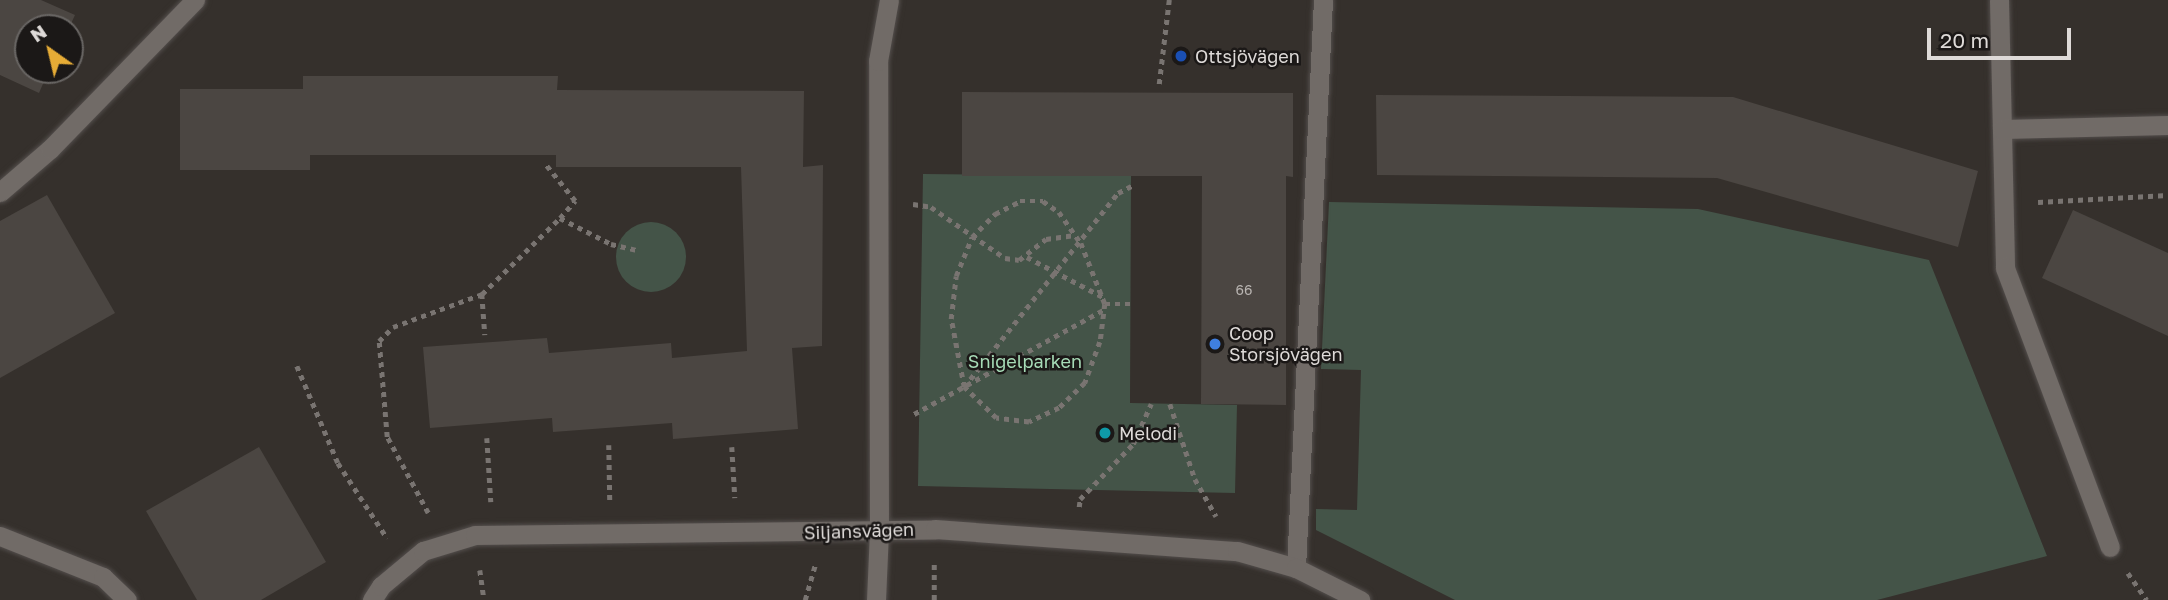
<!DOCTYPE html>
<html>
<head>
<meta charset="utf-8">
<style>
  body { margin:0 }
  #map { position:relative; width:2168px; height:600px; overflow:hidden; background:#35302c; font-family:"Golos Text",sans-serif }
  div>[style] { position:absolute }
  [style*='--x'] { left:calc(var(--x)*1px); top:calc(var(--y)*1px); width:calc(var(--w)*1px); rotate:calc(var(--a)*1deg) }
  .green>* { inset:0; background:#445448 }
  .round { border-radius:50% }
  .building>* { inset:0; background:#4b4642 }
  .path>* { height:4.5px; margin-top:-2.25px; transform-origin:0; background:repeating-linear-gradient(90deg,#797471 0 5px,transparent 0 10px) }
  .roads { filter:drop-shadow(0 0 2px #534e4c) drop-shadow(0 0 2px #534e4c) }
  .service>* { height:19px; margin:-9.5px; padding:0 9.5px; transform-origin:9.5px; border-radius:9.5px; background:#716b67 }
  .minor>* { height:19px; margin:-9.5px; padding:0 9.5px; transform-origin:9.5px; border-radius:9.5px; background:#716b67 }
  .dots>* { width:19px; height:19px; translate:-50% -50%; box-sizing:border-box; border:4px solid #1b1817; border-radius:50% }
  span { translate:-50% -50%; white-space:nowrap; text-align:center; line-height:1.15; -webkit-text-stroke:5px #1b1817; paint-order:stroke }
  .number-label { font-size:14px; color:#b9b5b2 }
  .number-label span { -webkit-text-stroke-width:0 }
  .poi-label { font-size:18px; color:#dedad8 }
  .left { translate:0 -50%; text-align:left }
  .park-label { font-size:18px; color:#a7dbb7 }
  .street-label { font-size:18px; color:#dedad8 }
  .north { position:absolute; left:14px; top:14px; width:70px; height:70px; box-sizing:border-box; background:#1b1817; border:2px solid #696664; border-radius:50%; rotate:326deg; font-size:19px; font-weight:700; line-height:28px; text-align:center; color:#dedad8 }
  .north::after { content:''; display:block; margin:auto; width:24px; height:32px; background:#e6ac36; clip-path:polygon(50% 0,100% 100%,50% 72%,0 100%) }
  .scale { position:absolute; left:1927px; top:28px; width:144px; height:32px; box-sizing:border-box; border:4px solid #dedad8; border-top:0; padding-left:9px; font-size:21px; line-height:24px; white-space:nowrap; color:#dedad8; -webkit-text-stroke:5px #1b1817; paint-order:stroke }
</style>
</head>
<body>
<div id="map">
  <div class="green">
    <i style="clip-path:polygon(923px 174px,1131px 176px,1130px 403px,1237px 405px,1235px 493px,918px 486px)"></i>
    <i style="clip-path:polygon(1329px 202px,1698px 209px,1929px 260px,2047px 556px,1877px 600px,1455px 600px,1316px 530px,1316px 509px,1357px 510px,1361px 370px,1321px 369px)"></i>
    <i class="round" style="left:616px;top:222px;width:70px;height:70px"></i>
  </div>
  <div class="building">
    <i style="clip-path:polygon(0 0,41px 0,75px 15px,69px 28px,28px 28px,28px 70px,49px 70px,39px 93px,0 75px)"></i>
    <i style="clip-path:polygon(303px 76px,558px 76px,557px 90px,804px 91px,803px 167px,823px 165px,822px 346px,792px 348px,798px 429px,673px 439px,672px 423px,553px 432px,552px 418px,430px 428px,423px 347px,547px 338px,549px 353px,671px 343px,672px 358px,747px 351px,741px 167px,556px 167px,556px 155px,310px 155px,310px 170px,180px 170px,180px 89px,303px 89px)"></i>
    <i style="clip-path:polygon(962px 92px,1293px 93px,1293px 177px,1286px 176px,1286px 405px,1201px 404px,1202px 176px,962px 176px)"></i>
    <i style="clip-path:polygon(1376px 95px,1733px 97px,1978px 171px,1958px 247px,1717px 178px,1377px 175px)"></i>
    <i style="clip-path:polygon(47px 195px,115px 313px,0 378px,0 221px)"></i>
    <i style="clip-path:polygon(2073px 210px,2168px 253px,2168px 336px,2042px 278px)"></i>
    <i style="clip-path:polygon(259px 447px,326px 562px,261px 600px,197px 600px,146px 511px)"></i>
  </div>
  <div class="path">
    <i style="--x:1159;--y:84;--w:85;--a:-83.2"></i>
    <i style="--x:1020;--y:201;--w:23;--a:0"></i>
    <i style="--x:1043;--y:201;--w:19;--a:35"></i>
    <i style="--x:1059;--y:212;--w:38;--a:55"></i>
    <i style="--x:1081;--y:243;--w:66;--a:68.5"></i>
    <i style="--x:1105;--y:304;--w:38;--a:97"></i>
    <i style="--x:1100;--y:342;--w:44;--a:110.1"></i>
    <i style="--x:1085;--y:383;--w:36;--a:136"></i>
    <i style="--x:1059;--y:408;--w:33;--a:155"></i>
    <i style="--x:1029;--y:422;--w:33;--a:-173"></i>
    <i style="--x:996;--y:418;--w:45;--a:-135.9"></i>
    <i style="--x:964;--y:387;--w:69;--a:-100.8"></i>
    <i style="--x:951;--y:319;--w:43;--a:-83.4"></i>
    <i style="--x:956;--y:276;--w:42;--a:-67.7"></i>
    <i style="--x:972;--y:237;--w:33;--a:-45"></i>
    <i style="--x:995;--y:214;--w:28;--a:-27"></i>
    <i style="--x:2038;--y:202;--w:130;--a:-3.1"></i>
    <i style="--x:913;--y:204;--w:18;--a:9"></i>
    <i style="--x:931;--y:207;--w:90;--a:34.6"></i>
    <i style="--x:1005;--y:258;--w:14;--a:8"></i>
    <i style="--x:1019;--y:260;--w:34;--a:-38"></i>
    <i style="--x:1046;--y:239;--w:29;--a:-8"></i>
    <i style="--x:560;--y:218;--w:57;--a:27"></i>
    <i style="--x:611;--y:244;--w:26;--a:13"></i>
    <i style="--x:1027;--y:257;--w:86;--a:27.8"></i>
    <i style="--x:482;--y:294;--w:41;--a:85.8"></i>
    <i style="--x:1105;--y:304;--w:26;--a:0"></i>
    <i style="--x:297;--y:366;--w:105;--a:67.1"></i>
    <i style="--x:338;--y:463;--w:90;--a:56.8"></i>
    <i style="--x:964;--y:387;--w:248;--a:-51.6"></i>
    <i style="--x:1118;--y:193;--w:15;--a:-28"></i>
    <i style="--x:1170;--y:404;--w:79;--a:71.6"></i>
    <i style="--x:1195;--y:479;--w:43;--a:60.4"></i>
    <i style="--x:914;--y:414;--w:216;--a:-28.8"></i>
    <i style="--x:487;--y:438;--w:64;--a:86.4"></i>
    <i style="--x:609;--y:445;--w:55;--a:89"></i>
    <i style="--x:732;--y:447;--w:51;--a:86.6"></i>
    <i style="--x:1079;--y:507;--w:8;--a:-83"></i>
    <i style="--x:1080;--y:499;--w:76;--a:-46.1"></i>
    <i style="--x:1133;--y:444;--w:44;--a:-65.8"></i>
    <i style="--x:428;--y:513;--w:86;--a:-118.3"></i>
    <i style="--x:387;--y:437;--w:96;--a:-94.8"></i>
    <i style="--x:379;--y:341;--w:20;--a:-45"></i>
    <i style="--x:393;--y:327;--w:95;--a:-20.3"></i>
    <i style="--x:482;--y:294;--w:109;--a:-44.3"></i>
    <i style="--x:560;--y:218;--w:23;--a:-49"></i>
    <i style="--x:575;--y:201;--w:48;--a:-129"></i>
    <i style="--x:480;--y:570;--w:30;--a:82"></i>
    <i style="--x:2128;--y:573;--w:33;--a:55"></i>
    <i style="--x:805;--y:600;--w:37;--a:-74"></i>
    <i style="--x:934;--y:600;--w:38;--a:-90"></i>
  </div>
  <div class="roads">
    <div class="service">
      <i style="--x:1999;--y:0;--w:268;--a:88.7"></i>
      <i style="--x:2005;--y:268;--w:298;--a:69.4"></i>
      <i style="--x:2002;--y:129;--w:166;--a:-1.4"></i>
      <i style="--x:0;--y:192;--w:66;--a:-40.7"></i>
      <i style="--x:50;--y:149;--w:208;--a:-45.8"></i>
      <i style="--x:0;--y:536;--w:111;--a:21.7"></i>
      <i style="--x:103;--y:577;--w:33;--a:44"></i>
      <i style="--x:1296;--y:568;--w:569;--a:-87.28"></i>
      <i style="--x:876;--y:600;--w:69;--a:-87.5"></i>
    </div>
    <div class="minor">
      <i style="--x:879;--y:531;--w:470;--a:-90.1"></i>
      <i style="--x:878;--y:61;--w:62;--a:-79.8"></i>
      <i style="--x:372;--y:600;--w:17;--a:-57"></i>
      <i style="--x:381;--y:586;--w:55;--a:-39.8"></i>
      <i style="--x:423;--y:551;--w:54;--a:-17.1"></i>
      <i style="--x:475;--y:535;--w:460;--a:-0.7"></i>
      <i style="--x:935;--y:529;--w:303;--a:4.2"></i>
      <i style="--x:1237;--y:551;--w:61;--a:16.1"></i>
      <i style="--x:1296;--y:568;--w:72;--a:26.6"></i>
    </div>
  </div>
  <div class="dots">
    <i style="left:1181px;top:56px;background:#1a4fb4"></i>
    <i style="left:1215px;top:344px;background:#3f7fe0"></i>
    <i style="left:1105px;top:433px;background:#0f9aa8"></i>
  </div>
  <div class="number-label">
    <span style="left:1244px;top:290px">66</span>
  </div>
  <div class="poi-label">
    <span class="left" style="left:1195px;top:56px">Ottsjövägen</span>
    <span class="left" style="left:1229px;top:344px">Coop<br>Storsjövägen</span>
    <span class="left" style="left:1119px;top:433px">Melodi</span>
  </div>
  <div class="park-label">
    <span style="left:1025px;top:361px">Snigelparken</span>
  </div>
  <div class="street-label">
    <span style="left:859px;top:531px;rotate:-2deg">Siljansvägen</span>
  </div>
  <div class="north">N</div>
  <div class="scale">20 m</div>
</div>
</body>
</html>
